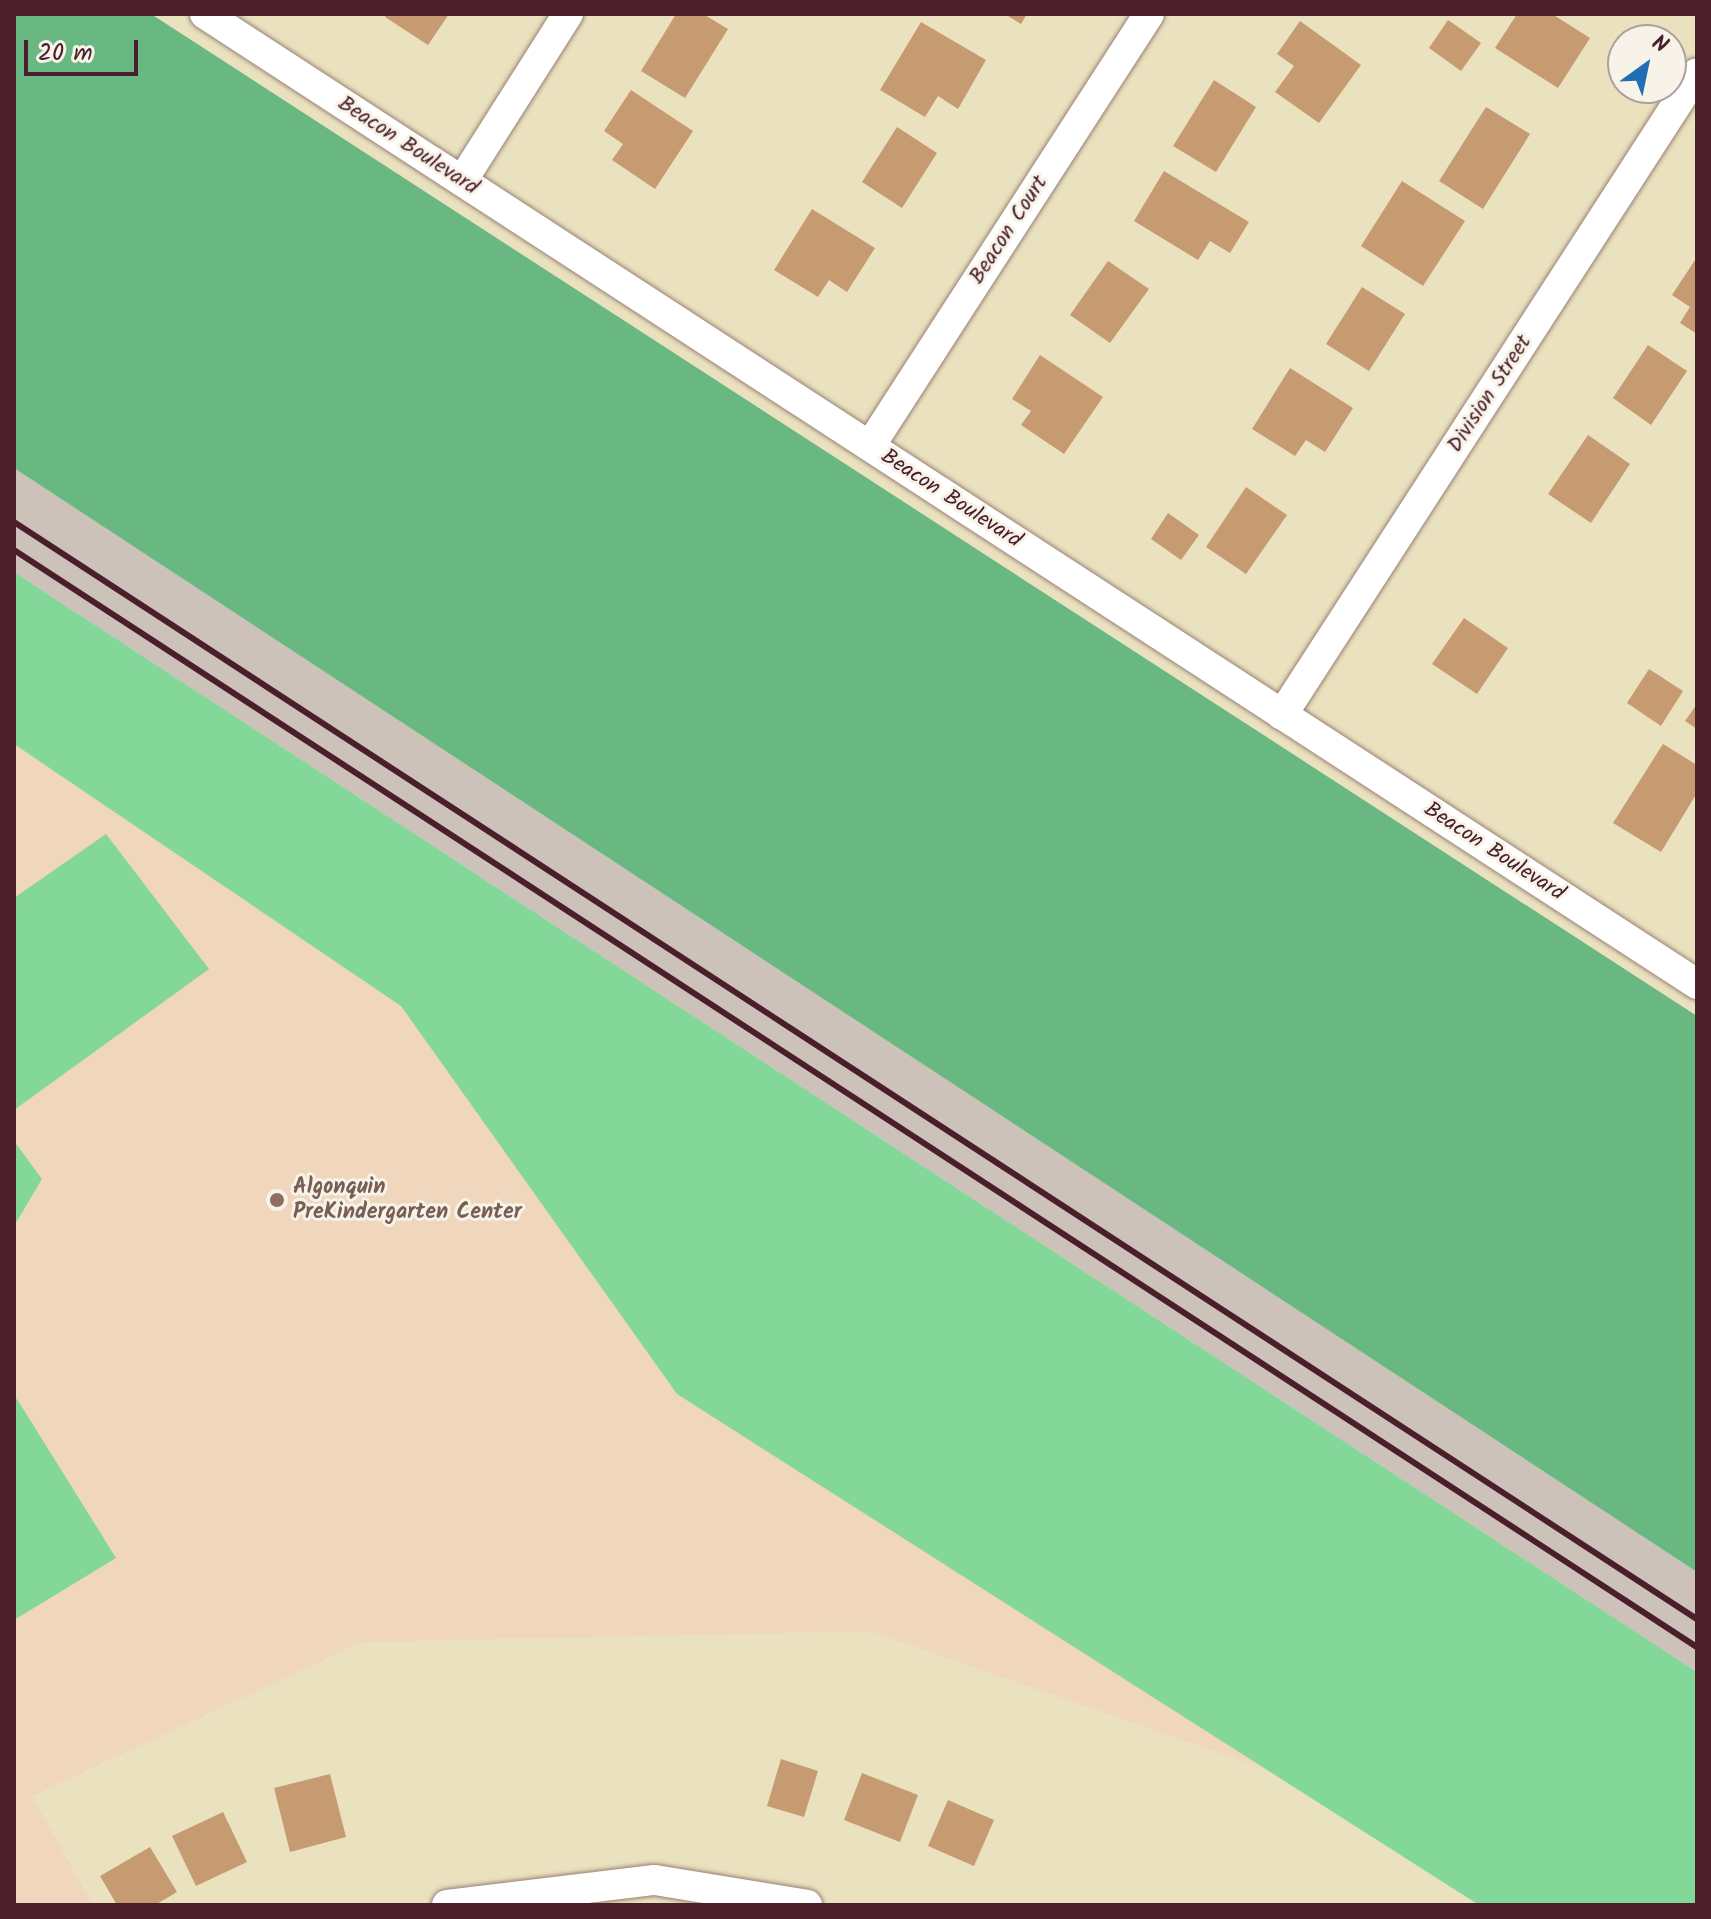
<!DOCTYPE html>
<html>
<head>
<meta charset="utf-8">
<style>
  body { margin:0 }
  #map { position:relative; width:1711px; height:1919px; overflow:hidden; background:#eae1bf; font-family:Kalam,sans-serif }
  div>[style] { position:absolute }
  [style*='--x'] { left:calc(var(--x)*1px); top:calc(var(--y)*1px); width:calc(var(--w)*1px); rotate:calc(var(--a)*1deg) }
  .built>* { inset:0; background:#efd6bc }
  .industrial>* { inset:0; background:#cdc2b9 }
  .green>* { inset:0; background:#83d799 }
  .forest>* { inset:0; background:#6ab881 }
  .building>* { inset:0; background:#c79b72 }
  .roads { filter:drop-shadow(0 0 2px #9a8075) drop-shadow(0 0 2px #9a8075) }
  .minor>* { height:30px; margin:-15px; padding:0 15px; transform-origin:15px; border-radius:15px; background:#fff }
  .rail>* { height:6px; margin:-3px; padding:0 3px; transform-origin:3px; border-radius:3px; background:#4a1f2b }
  .dots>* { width:22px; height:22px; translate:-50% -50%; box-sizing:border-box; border:4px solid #f7f3e8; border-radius:50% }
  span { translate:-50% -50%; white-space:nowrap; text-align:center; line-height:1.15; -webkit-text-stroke:6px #f7f3e8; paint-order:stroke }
  .street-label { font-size:22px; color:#4a1f2b }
  .education-label { font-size:22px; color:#785e54; font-weight:700 }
  .left { translate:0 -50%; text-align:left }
  .frame { position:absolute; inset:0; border:16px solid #4a1f2b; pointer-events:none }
  .north { position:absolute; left:1607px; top:24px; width:80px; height:80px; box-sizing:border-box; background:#f7f3e8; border:2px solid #b29e9c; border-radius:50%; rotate:33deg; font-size:22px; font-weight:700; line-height:32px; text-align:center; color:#4a1f2b }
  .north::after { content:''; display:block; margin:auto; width:28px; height:36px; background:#1f6fb2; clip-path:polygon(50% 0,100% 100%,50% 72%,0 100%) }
  .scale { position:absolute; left:24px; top:40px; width:114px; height:36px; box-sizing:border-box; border:4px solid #4a1f2b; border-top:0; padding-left:10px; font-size:24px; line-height:28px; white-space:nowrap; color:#4a1f2b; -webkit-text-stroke:6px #f7f3e8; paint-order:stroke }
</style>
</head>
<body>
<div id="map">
  <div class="built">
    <i style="clip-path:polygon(14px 744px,401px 1006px,677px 1394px,1272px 1771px,870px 1631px,362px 1642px,32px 1796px,93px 1905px,14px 1905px)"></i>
  </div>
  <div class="industrial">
    <i style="clip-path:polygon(14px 468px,1697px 1572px,1697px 1672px,14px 572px)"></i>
  </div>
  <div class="green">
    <i style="clip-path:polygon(14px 572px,1697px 1672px,1697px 1905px,1479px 1905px,677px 1394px,401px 1006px,14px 744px)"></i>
    <i style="clip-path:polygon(106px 834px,209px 969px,14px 1110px,14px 898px)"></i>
    <i style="clip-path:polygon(14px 1141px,42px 1179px,14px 1226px)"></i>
    <i style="clip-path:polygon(17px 1399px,116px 1558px,14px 1620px,14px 1401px)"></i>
  </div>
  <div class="forest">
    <i style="clip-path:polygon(14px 14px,151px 14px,1697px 1016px,1697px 1572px,14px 468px)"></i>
  </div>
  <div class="building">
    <i style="clip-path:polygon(387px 14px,449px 14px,428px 45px,385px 17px)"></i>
    <i style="clip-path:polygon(676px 14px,703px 14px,728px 29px,685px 98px,641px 71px)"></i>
    <i style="clip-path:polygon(1005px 14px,1027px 14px,1021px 24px)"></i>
    <i style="clip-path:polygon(1517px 14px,1552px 14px,1590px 38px,1558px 88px,1495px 48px)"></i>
    <i style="clip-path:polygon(1448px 20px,1481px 43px,1461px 71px,1429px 48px)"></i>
    <i style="clip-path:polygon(1300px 21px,1361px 65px,1319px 123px,1275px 92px,1294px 66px,1277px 54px)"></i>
    <i style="clip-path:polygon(921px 22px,986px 60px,958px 109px,938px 96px,925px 117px,880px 90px)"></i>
    <i style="clip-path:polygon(1214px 80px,1256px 107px,1216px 172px,1173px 146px)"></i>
    <i style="clip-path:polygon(631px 90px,693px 131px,655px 189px,612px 160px,623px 144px,604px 131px)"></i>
    <i style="clip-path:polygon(1486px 107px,1530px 134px,1483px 209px,1439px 181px)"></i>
    <i style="clip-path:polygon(897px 127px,937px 153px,902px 208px,862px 182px)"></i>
    <i style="clip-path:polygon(1164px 171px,1249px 222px,1230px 253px,1210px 241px,1198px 260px,1134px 221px)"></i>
    <i style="clip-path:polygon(1402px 181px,1465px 221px,1423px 286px,1361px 246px)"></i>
    <i style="clip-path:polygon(812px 209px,875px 248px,847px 292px,829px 280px,818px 297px,774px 270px)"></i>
    <i style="clip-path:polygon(1697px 257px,1697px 334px,1680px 323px,1690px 307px,1672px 295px)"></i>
    <i style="clip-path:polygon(1108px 261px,1149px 289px,1110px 343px,1070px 315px)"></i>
    <i style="clip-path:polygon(1362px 287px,1405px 314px,1369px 371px,1326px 344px)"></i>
    <i style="clip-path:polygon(1648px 345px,1687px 371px,1651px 425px,1613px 398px)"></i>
    <i style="clip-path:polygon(1040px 355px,1103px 397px,1064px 454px,1021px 425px,1031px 411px,1012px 399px)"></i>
    <i style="clip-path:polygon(1290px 368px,1353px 408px,1325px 452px,1306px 440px,1295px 456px,1252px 429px)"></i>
    <i style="clip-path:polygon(1588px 435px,1630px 464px,1591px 523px,1548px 494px)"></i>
    <i style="clip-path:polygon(1246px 487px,1287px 515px,1246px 574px,1206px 547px)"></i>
    <i style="clip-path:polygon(1168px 513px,1199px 535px,1181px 560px,1151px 539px)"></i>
    <i style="clip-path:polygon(1464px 618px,1508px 648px,1477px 694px,1432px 664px)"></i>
    <i style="clip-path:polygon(1649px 669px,1683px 691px,1661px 726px,1627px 703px)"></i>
    <i style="clip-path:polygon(1697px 704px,1697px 729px,1685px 721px)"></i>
    <i style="clip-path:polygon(1663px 744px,1697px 765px,1697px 793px,1661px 852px,1613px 823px)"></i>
    <i style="clip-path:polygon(781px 1759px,818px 1771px,804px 1817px,767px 1806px)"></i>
    <i style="clip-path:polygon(862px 1773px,918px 1795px,900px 1842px,844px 1820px)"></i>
    <i style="clip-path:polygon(330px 1774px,346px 1837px,290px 1852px,274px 1788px)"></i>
    <i style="clip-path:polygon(948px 1800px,994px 1820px,974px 1866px,928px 1846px)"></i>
    <i style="clip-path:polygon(223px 1812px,247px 1862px,196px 1886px,172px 1836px)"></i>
    <i style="clip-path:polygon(150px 1847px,177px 1892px,155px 1905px,117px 1905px,100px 1876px)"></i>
  </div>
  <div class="roads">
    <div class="minor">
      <i style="--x:205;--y:14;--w:1780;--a:33.03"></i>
      <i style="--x:462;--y:181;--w:198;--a:-57.6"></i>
      <i style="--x:870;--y:446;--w:514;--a:-57.14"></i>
      <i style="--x:1282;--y:715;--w:764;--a:-57.12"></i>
      <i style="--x:447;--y:1905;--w:209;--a:-6.9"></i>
      <i style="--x:655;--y:1880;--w:154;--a:9.3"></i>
    </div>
  </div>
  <div class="rail">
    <i style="--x:14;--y:522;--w:2009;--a:33.1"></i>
    <i style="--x:14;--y:550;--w:2009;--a:33.1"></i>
  </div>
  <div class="dots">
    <i style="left:277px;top:1200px;background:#8d6e63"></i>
  </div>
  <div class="street-label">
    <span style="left:408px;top:146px;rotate:33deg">Beacon Boulevard</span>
    <span style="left:1009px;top:230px;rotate:-57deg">Beacon Court</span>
    <span style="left:1490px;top:394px;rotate:-57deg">Division Street</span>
    <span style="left:951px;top:499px;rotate:33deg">Beacon Boulevard</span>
    <span style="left:1494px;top:852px;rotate:33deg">Beacon Boulevard</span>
  </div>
  <div class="education-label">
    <span class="left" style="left:293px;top:1200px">Algonquin<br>PreKindergarten Center</span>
  </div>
  <div class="frame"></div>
  <div class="north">N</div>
  <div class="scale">20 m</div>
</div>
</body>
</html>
